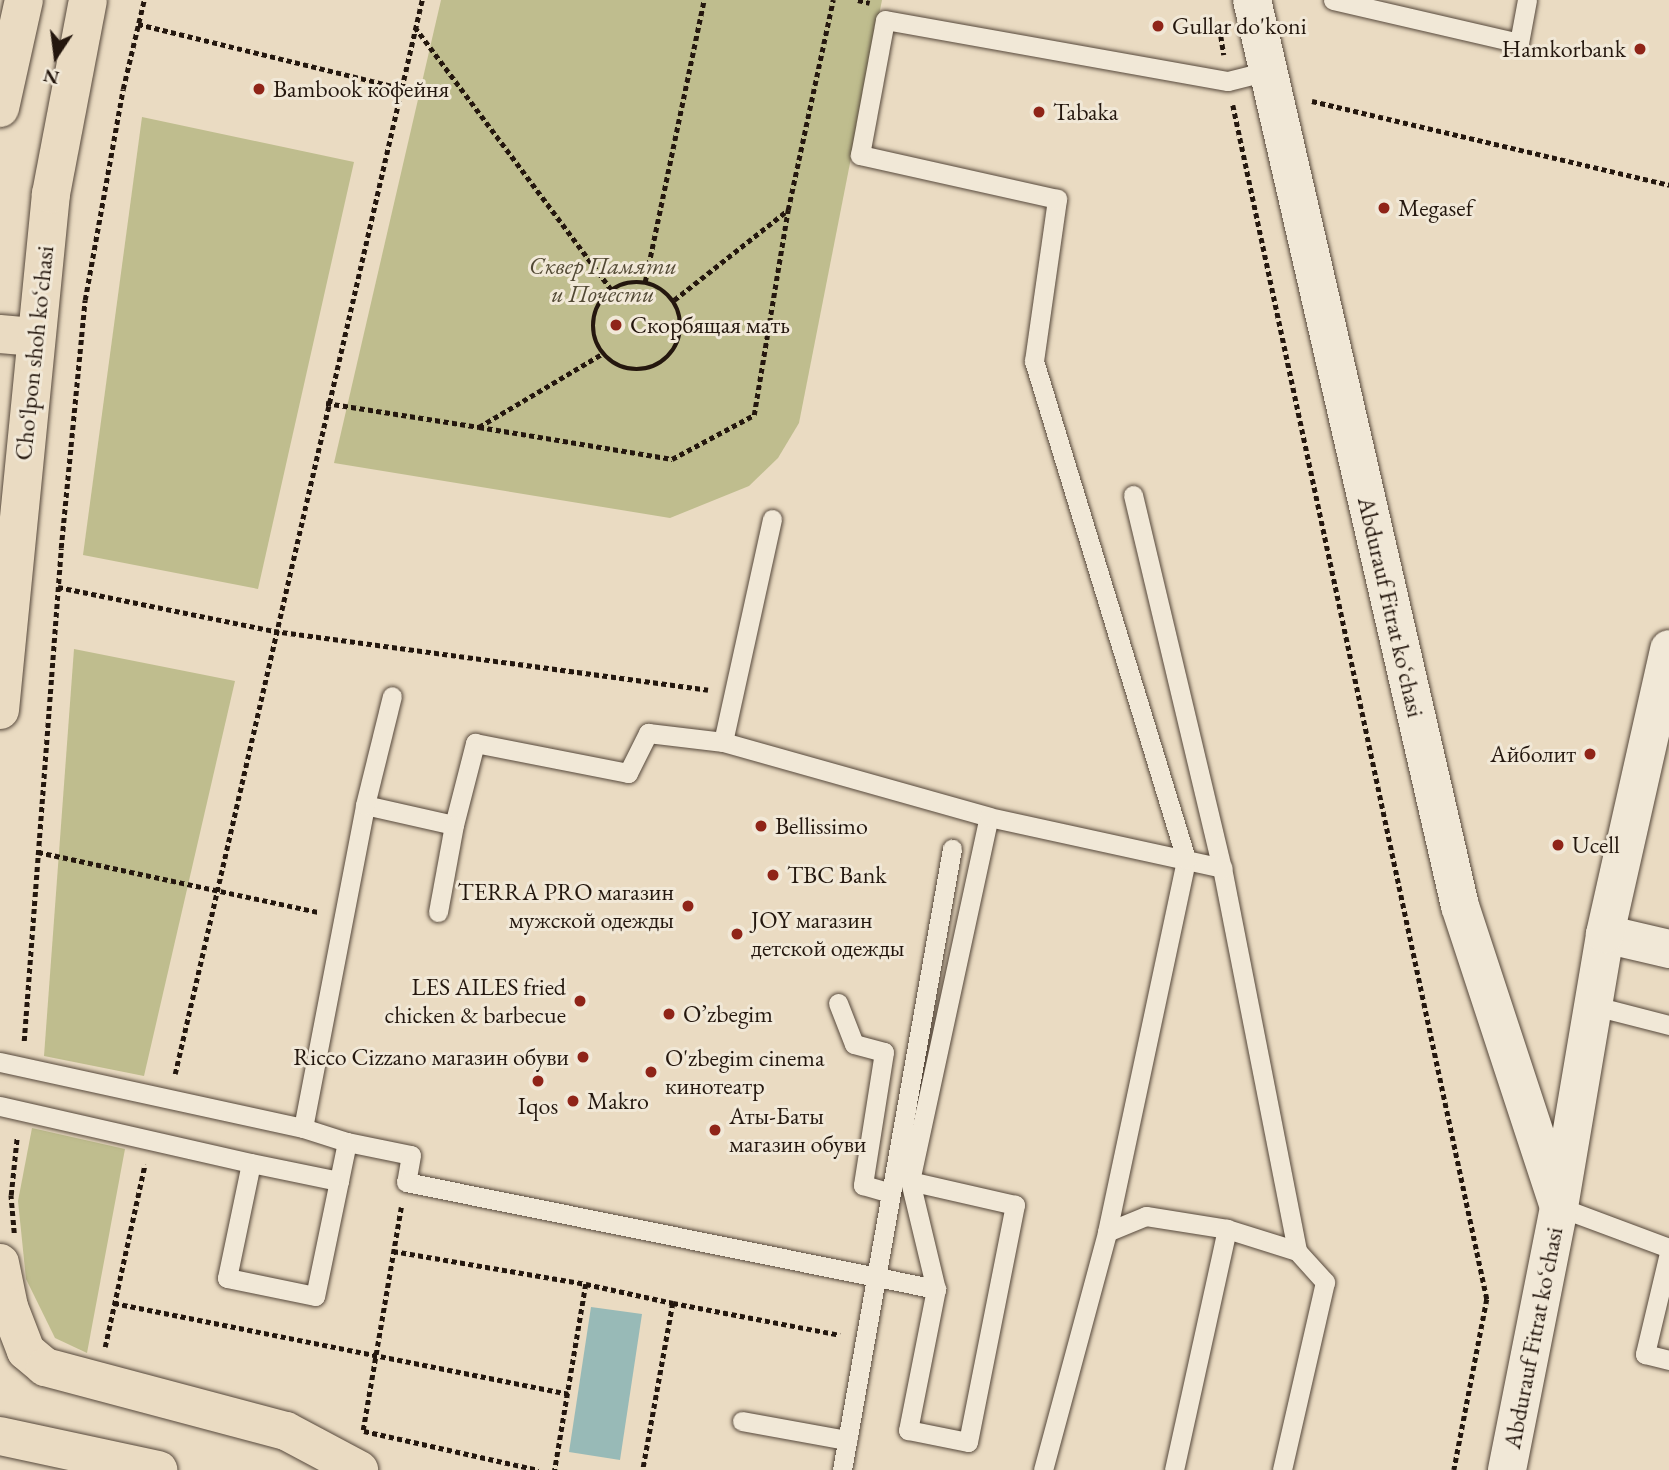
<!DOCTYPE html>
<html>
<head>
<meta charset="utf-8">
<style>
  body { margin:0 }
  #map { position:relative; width:1669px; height:1470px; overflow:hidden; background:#eadbc2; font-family:"EB Garamond",serif }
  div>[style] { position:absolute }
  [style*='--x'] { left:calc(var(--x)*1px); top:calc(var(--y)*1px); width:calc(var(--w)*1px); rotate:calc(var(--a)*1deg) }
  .green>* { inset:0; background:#bfbd8e }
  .water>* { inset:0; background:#98bab7 }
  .path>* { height:4.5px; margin-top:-2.25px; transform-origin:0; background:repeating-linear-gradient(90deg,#24170e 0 5px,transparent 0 8.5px) }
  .path>.ring { margin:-2.25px; padding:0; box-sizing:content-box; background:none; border:4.5px solid #24170e; border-radius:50% }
  .roads { filter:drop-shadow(0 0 2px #56483b) drop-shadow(0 0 2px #56483b) }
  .service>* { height:19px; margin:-9.5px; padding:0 9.5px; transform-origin:9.5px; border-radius:9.5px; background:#f1e8d7 }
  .minor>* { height:38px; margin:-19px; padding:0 19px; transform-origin:19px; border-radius:19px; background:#f1e8d7 }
  .secondary>* { height:38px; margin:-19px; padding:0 19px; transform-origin:19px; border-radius:19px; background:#f1e8d7 }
  .primary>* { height:38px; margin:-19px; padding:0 19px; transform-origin:19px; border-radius:19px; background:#eadbc2 }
  .dots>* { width:19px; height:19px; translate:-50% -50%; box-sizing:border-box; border:4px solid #f1e8d7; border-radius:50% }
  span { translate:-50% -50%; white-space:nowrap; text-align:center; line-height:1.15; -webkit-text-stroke:6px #f1e8d7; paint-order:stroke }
  .poi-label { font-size:24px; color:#24170e }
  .left { translate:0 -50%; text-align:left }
  .right { translate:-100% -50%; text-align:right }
  .park-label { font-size:24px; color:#524934; font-style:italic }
  .street-label { font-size:24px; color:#24170e }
  .north { position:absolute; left:21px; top:21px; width:70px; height:70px; -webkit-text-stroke:5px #f1e8d7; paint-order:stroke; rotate:193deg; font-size:19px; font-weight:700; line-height:28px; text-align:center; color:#24170e }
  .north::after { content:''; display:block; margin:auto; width:24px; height:32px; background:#24170e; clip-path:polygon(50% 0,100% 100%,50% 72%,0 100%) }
</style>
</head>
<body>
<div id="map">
  <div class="green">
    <i style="clip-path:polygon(441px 0,882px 0,799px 423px,778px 458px,749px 486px,670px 518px,334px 463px)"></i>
    <i style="clip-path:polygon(142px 117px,354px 162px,258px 589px,83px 555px)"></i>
    <i style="clip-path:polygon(74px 649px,235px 681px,144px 1076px,44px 1056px)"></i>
    <i style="clip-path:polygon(32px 1128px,125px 1149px,87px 1353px,55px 1338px,26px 1279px,18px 1201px)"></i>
  </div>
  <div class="water">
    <i style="clip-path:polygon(591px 1307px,642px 1314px,620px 1460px,569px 1452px)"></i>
  </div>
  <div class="path">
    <i style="--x:858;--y:0;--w:12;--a:14"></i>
    <i style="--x:138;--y:24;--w:271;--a:13.7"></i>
    <i style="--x:415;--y:27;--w:327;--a:53.2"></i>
    <i style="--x:1221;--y:36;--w:19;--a:81"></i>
    <i style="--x:1312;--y:101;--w:367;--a:13.2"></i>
    <i style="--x:1233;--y:105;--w:1221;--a:77.99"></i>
    <i style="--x:1487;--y:1299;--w:174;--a:100.9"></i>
    <i class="ring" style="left:593px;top:282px;width:83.5px;height:83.5px"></i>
    <i style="--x:645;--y:282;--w:288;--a:-78.2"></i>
    <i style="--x:674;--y:300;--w:145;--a:-38.3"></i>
    <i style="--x:326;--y:403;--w:155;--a:8.9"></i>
    <i style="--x:479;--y:427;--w:143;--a:-30.7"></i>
    <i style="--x:479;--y:427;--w:196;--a:9.4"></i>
    <i style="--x:672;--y:459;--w:93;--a:-28.2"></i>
    <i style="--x:754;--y:415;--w:208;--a:-80.6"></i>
    <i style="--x:788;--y:210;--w:215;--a:-77.9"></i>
    <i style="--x:58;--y:587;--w:220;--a:11.5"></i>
    <i style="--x:274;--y:631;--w:438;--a:7.7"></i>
    <i style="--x:38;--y:852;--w:287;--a:12.1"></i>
    <i style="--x:24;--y:1041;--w:494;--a:-85.7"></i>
    <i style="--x:61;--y:548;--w:249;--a:-84.5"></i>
    <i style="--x:85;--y:300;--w:214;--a:-79.8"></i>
    <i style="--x:123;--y:89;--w:91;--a:-76.7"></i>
    <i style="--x:175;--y:1074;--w:1102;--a:-77.05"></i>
    <i style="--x:14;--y:1233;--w:38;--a:-95"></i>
    <i style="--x:11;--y:1195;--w:58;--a:-84.1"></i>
    <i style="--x:393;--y:1251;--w:196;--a:9.7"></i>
    <i style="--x:586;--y:1284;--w:189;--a:99.5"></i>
    <i style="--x:586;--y:1284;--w:89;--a:12.3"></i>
    <i style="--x:673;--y:1303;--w:170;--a:100.2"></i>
    <i style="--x:114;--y:1303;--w:463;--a:11.3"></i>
    <i style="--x:673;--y:1303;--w:170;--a:10.8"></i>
    <i style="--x:105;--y:1347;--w:187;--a:-77.7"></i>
    <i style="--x:363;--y:1430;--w:226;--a:-80.3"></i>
    <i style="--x:364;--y:1431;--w:179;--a:12.6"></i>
  </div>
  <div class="roads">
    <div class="service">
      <i style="--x:1333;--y:0;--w:191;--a:13"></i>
      <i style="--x:1519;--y:43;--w:44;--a:-79.5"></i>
      <i style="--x:1133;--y:495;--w:383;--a:76.6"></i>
      <i style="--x:1222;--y:868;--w:390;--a:78.9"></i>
      <i style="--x:772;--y:519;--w:228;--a:102.4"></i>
      <i style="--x:723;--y:742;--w:276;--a:15.7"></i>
      <i style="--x:365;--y:805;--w:91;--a:12.7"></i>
      <i style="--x:454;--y:825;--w:85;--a:-75.6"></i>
      <i style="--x:475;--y:743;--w:156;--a:11.1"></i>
      <i style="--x:628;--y:773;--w:45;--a:-63.4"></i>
      <i style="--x:648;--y:733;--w:76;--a:6.8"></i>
      <i style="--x:438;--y:912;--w:88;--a:-79.6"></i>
      <i style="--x:838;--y:1003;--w:44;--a:68.7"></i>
      <i style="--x:854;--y:1044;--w:31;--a:15"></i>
      <i style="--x:884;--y:1052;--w:135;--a:99"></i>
      <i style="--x:863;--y:1185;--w:29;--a:16"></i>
      <i style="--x:1591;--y:1005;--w:81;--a:14.4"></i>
      <i style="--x:0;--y:1062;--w:310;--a:12.3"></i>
      <i style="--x:303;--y:1128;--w:46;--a:17.7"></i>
      <i style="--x:347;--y:1142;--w:157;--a:101.7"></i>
      <i style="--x:315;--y:1296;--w:90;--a:-168.4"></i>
      <i style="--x:227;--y:1278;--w:117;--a:-78.2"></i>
      <i style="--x:251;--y:1163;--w:90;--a:11.6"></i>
      <i style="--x:0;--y:1106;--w:257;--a:12.8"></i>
      <i style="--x:303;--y:1128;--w:329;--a:-79.1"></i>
      <i style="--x:365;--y:805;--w:112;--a:-76.1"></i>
      <i style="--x:347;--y:1142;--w:65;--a:11.5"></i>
      <i style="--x:411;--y:1155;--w:27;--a:100"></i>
      <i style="--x:406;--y:1182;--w:541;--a:11.41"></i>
      <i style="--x:936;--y:1289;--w:144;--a:101.2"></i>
      <i style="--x:908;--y:1430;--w:61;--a:11.3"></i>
      <i style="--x:968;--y:1442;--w:242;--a:-78.8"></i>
      <i style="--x:1015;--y:1205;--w:108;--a:-167.1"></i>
      <i style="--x:910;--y:1181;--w:372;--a:-77.8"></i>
      <i style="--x:989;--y:817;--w:239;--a:12.3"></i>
      <i style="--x:910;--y:1181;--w:111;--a:76.5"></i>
      <i style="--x:1559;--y:1207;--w:117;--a:20.4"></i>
      <i style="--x:1107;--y:1232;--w:381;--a:-78"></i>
      <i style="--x:1186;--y:859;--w:521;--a:-106.97"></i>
      <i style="--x:1034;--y:361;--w:164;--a:-81.9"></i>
      <i style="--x:1057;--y:199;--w:202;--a:-167.4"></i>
      <i style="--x:860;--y:155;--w:137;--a:-79.5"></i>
      <i style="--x:885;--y:20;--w:348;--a:10.1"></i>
      <i style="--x:1228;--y:81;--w:41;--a:-14"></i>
      <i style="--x:1669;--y:1253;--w:104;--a:103.4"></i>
      <i style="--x:1645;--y:1354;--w:25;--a:14"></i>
      <i style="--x:742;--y:1421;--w:107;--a:10.3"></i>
      <i style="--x:842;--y:1470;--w:631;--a:-79.96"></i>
      <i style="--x:1043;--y:1470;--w:246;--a:-74.9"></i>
      <i style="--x:1107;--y:1232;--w:42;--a:-22.3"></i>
      <i style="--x:1146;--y:1216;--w:82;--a:9.1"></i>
      <i style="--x:1227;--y:1229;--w:73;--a:17.4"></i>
      <i style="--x:1297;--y:1251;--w:42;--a:47.9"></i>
      <i style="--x:1325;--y:1282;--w:193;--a:102.9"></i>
      <i style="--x:1174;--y:1470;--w:247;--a:-77.6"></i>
    </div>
    <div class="minor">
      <i style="--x:1605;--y:934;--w:66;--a:13.2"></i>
    </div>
    <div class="secondary">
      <i style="--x:1252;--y:0;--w:930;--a:77.07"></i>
      <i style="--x:1460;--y:906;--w:317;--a:71.8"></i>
      <i style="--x:1507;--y:1470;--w:268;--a:-78.8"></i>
      <i style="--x:1559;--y:1207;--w:277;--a:-80.4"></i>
      <i style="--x:1605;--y:934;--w:292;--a:-77.3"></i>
    </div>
    <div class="primary">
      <i style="--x:0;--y:108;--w:111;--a:-77.5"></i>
      <i style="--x:0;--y:334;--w:36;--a:5"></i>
      <i style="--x:0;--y:710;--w:519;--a:-84.36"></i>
      <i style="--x:51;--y:194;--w:197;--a:-79.2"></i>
      <i style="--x:0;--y:1263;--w:45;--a:78.4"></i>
      <i style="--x:9;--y:1307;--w:47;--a:68.9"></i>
      <i style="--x:26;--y:1351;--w:25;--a:40"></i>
      <i style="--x:45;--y:1367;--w:249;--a:14.9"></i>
      <i style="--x:286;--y:1431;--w:83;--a:28.1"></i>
      <i style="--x:0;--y:1436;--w:162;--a:12.1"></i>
    </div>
  </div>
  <div class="dots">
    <i style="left:1158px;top:26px;background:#8f2418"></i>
    <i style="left:1640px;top:49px;background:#8f2418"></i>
    <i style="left:259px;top:89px;background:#8f2418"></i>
    <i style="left:1039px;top:112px;background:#8f2418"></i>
    <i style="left:1384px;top:208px;background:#8f2418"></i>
    <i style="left:616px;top:325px;background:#8f2418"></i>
    <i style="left:1590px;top:754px;background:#8f2418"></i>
    <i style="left:761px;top:826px;background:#8f2418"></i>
    <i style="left:1558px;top:845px;background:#8f2418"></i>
    <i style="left:773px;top:875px;background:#8f2418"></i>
    <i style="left:688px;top:906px;background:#8f2418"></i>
    <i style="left:737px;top:934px;background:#8f2418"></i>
    <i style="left:580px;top:1001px;background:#8f2418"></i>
    <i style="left:669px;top:1014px;background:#8f2418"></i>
    <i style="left:583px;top:1057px;background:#8f2418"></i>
    <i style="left:651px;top:1072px;background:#8f2418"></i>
    <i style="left:538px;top:1081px;background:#8f2418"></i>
    <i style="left:573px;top:1101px;background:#8f2418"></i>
    <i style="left:715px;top:1130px;background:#8f2418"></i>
  </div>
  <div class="poi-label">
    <span class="left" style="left:1172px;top:26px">Gullar do'koni</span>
    <span class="right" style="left:1626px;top:49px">Hamkorbank</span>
    <span class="left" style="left:273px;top:89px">Bambook кофейня</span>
    <span class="left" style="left:1053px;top:112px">Tabaka</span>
    <span class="left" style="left:1398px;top:208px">Megasef</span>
    <span class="left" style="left:630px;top:325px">Скорбящая мать</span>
    <span class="right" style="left:1576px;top:754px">Айболит</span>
    <span class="left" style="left:775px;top:826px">Bellissimo</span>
    <span class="left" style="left:1572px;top:845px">Ucell</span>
    <span class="left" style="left:787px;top:875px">TBC Bank</span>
    <span class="right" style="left:674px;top:906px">TERRA PRO магазин<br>мужской одежды</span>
    <span class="left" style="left:751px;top:934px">JOY магазин<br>детской одежды</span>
    <span class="right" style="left:566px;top:1001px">LES AILES fried<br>chicken &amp; barbecue</span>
    <span class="left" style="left:683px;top:1014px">O’zbegim</span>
    <span class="right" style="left:569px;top:1057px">Ricco Cizzano магазин обуви</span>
    <span class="left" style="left:665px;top:1072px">O'zbegim cinema<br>кинотеатр</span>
    <span class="left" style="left:587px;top:1101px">Makro</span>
    <span style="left:538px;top:1106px">Iqos</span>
    <span class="left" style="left:729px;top:1130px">Аты-Баты<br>магазин обуви</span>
  </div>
  <div class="park-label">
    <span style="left:603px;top:280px">Сквер Памяти<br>и Почести</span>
  </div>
  <div class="street-label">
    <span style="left:34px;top:353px;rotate:-84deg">Choʻlpon shoh koʻchasi</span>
    <span style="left:1391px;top:607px;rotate:77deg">Abdurauf Fitrat koʻchasi</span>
    <span style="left:1533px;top:1338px;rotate:-79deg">Abdurauf Fitrat koʻchasi</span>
  </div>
  <div class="north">N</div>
</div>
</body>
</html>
